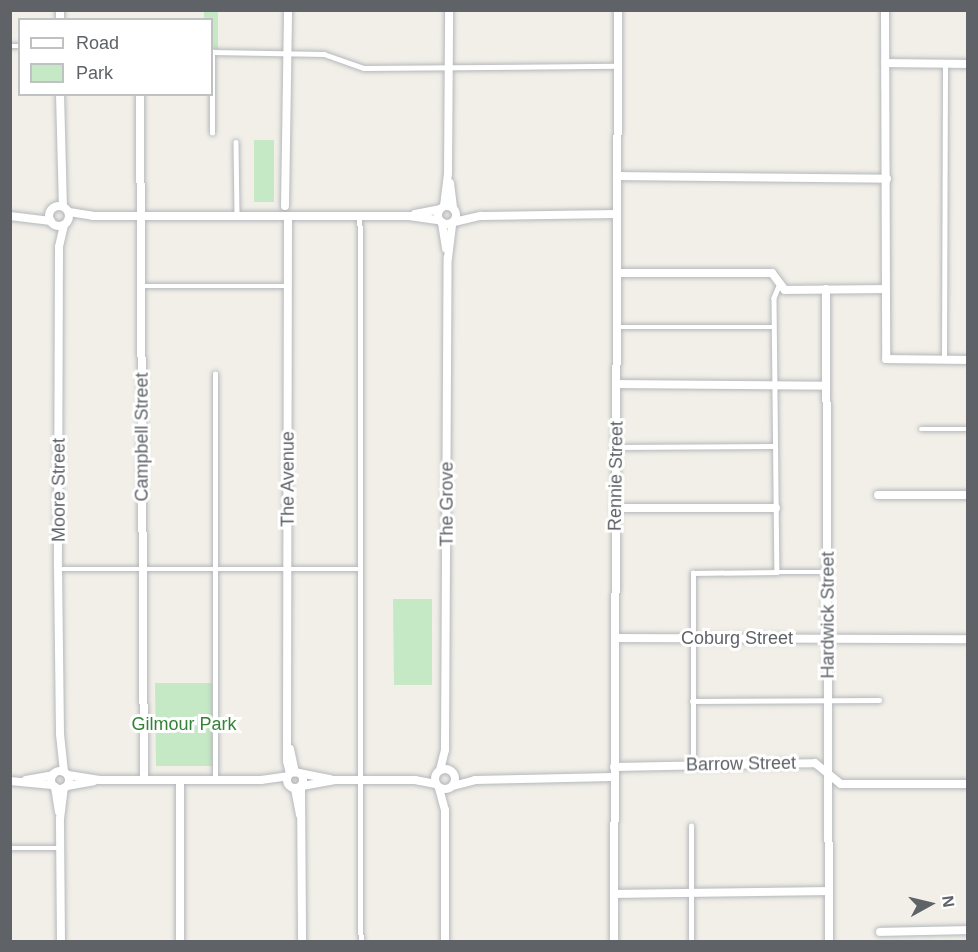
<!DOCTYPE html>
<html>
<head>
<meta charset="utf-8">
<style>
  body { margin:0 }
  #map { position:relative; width:978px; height:952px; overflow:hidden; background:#f1efe8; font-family:Arial,sans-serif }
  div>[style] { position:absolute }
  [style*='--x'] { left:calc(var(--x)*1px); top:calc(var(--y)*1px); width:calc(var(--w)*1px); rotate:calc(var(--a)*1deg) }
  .green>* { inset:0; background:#c5e8c5 }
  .roads { filter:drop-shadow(0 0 2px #b5b8bc) drop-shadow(0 0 2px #b5b8bc) }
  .lane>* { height:4.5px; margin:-2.25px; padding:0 2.25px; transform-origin:2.25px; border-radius:2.25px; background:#fff }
  .street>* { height:8px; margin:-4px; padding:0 4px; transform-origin:4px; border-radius:4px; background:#fff }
  .street>.ring { margin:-4px; padding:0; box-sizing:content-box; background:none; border:8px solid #fff; border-radius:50% }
  span { translate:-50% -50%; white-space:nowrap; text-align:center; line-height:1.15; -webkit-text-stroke:6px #fff; paint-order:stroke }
  .street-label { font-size:18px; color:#5f6368 }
  .park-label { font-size:18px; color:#348238 }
  .frame { position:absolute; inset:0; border:12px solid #5f6368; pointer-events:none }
  .legend { position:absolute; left:18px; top:18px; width:195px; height:78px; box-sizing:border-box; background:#fff; border:2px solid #bfc1c3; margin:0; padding:8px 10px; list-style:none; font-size:18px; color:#5f6368 }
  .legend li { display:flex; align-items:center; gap:12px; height:30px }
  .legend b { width:30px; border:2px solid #bfc1c3 }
  .north { position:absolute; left:900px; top:874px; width:60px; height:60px; -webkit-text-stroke:4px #fff; paint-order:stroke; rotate:82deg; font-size:16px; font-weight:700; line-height:24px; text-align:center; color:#5f6368 }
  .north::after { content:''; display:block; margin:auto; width:21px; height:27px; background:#5f6368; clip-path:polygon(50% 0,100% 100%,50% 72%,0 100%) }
</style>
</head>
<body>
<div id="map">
  <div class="green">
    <i style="clip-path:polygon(204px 11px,218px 11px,218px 49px,212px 49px,212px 20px,204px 19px)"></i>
    <i style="clip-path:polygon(254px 140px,274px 140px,274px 202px,254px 202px)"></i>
    <i style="clip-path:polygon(393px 599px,432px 599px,432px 685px,394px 685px)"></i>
    <i style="clip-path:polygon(155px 683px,212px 683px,213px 766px,156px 766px)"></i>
  </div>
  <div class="roads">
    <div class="lane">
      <i style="--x:10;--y:46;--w:10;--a:0"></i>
      <i style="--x:212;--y:52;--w:112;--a:1"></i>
      <i style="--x:324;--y:54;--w:42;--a:19.3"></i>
      <i style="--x:364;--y:68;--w:254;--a:-0.5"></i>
      <i style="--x:212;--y:133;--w:81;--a:-90"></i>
      <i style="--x:236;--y:142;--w:74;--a:89.2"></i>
      <i style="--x:360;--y:216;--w:726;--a:89.92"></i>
      <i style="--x:142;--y:286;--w:146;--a:0"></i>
      <i style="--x:779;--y:286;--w:13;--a:113"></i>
      <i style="--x:774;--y:298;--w:274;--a:89.4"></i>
      <i style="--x:777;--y:572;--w:51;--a:0"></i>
      <i style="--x:617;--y:327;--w:157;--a:0"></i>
      <i style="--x:944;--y:360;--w:296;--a:-89.8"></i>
      <i style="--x:921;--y:429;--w:47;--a:0"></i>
      <i style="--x:616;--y:447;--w:159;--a:-0.4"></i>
      <i style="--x:58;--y:569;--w:157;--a:0"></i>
      <i style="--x:215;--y:569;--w:195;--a:-90"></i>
      <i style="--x:692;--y:701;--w:187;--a:-0.3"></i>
      <i style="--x:693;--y:764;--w:191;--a:-90"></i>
      <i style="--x:693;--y:573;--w:84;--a:-0.7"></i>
      <i style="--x:215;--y:780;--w:211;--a:-90"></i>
      <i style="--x:215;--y:569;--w:145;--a:0"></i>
      <i style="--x:10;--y:848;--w:50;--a:0"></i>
      <i style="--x:691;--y:942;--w:116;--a:-90"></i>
    </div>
    <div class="street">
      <i style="--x:885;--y:10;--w:349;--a:89.8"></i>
      <i style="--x:886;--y:359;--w:82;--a:0.7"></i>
      <i style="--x:60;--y:20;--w:10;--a:-90"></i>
      <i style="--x:885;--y:63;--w:83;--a:0.7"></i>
      <i style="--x:60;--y:94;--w:112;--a:88.5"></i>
      <i style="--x:140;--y:94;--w:686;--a:89.67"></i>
      <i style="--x:617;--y:176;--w:270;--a:0.6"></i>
      <i style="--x:450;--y:183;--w:25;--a:83"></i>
      <i class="ring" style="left:438px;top:206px;width:10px;height:10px"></i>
      <i style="--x:285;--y:206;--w:196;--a:-89.1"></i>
      <i style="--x:444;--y:206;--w:33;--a:-83"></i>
      <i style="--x:448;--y:173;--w:163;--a:-89.6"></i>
      <i class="ring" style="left:49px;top:206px;width:12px;height:12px"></i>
      <i style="--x:69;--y:212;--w:24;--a:9"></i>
      <i style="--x:93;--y:216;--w:316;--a:0"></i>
      <i style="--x:409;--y:216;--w:30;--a:8"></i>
      <i style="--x:415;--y:214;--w:25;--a:-11"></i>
      <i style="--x:10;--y:216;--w:41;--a:7"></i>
      <i style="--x:288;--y:216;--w:545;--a:90.11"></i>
      <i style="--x:287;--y:761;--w:13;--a:77"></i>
      <i style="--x:454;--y:222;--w:28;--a:-13"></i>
      <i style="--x:481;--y:216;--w:136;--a:-0.8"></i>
      <i style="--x:442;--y:223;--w:26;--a:81"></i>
      <i style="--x:64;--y:225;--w:23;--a:103"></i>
      <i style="--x:59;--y:247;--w:322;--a:90.2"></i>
      <i style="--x:58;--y:569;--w:165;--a:89.3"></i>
      <i style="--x:60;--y:734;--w:38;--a:84"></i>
      <i style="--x:617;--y:273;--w:155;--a:0"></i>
      <i style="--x:772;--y:273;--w:21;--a:53"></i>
      <i style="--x:785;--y:290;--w:101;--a:-0.6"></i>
      <i style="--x:826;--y:289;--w:653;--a:89.74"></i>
      <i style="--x:617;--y:384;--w:209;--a:0.5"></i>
      <i style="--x:878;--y:495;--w:90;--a:0"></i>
      <i style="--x:615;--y:508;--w:161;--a:0"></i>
      <i style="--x:615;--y:638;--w:353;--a:0.2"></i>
      <i style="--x:290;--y:749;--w:24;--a:78"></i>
      <i style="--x:614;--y:767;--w:201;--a:-1.1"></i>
      <i style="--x:815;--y:763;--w:33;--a:39"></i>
      <i style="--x:841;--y:784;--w:127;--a:0"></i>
      <i class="ring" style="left:435px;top:769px;width:12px;height:12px"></i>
      <i style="--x:440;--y:770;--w:21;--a:-76"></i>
      <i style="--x:445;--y:750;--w:492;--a:-89.7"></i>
      <i style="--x:448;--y:258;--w:35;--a:-83"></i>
      <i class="ring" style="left:51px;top:771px;width:10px;height:10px"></i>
      <i class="ring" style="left:287px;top:772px;width:8px;height:8px"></i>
      <i style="--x:299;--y:773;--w:32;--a:11"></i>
      <i style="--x:68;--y:775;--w:32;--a:9"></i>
      <i style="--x:100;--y:780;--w:161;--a:0"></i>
      <i style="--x:261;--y:780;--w:27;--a:-8"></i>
      <i style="--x:26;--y:780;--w:27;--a:-10"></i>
      <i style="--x:180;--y:780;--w:162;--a:90"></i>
      <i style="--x:10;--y:781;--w:42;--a:5.4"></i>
      <i style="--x:67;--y:786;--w:27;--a:-10"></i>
      <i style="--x:301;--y:786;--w:156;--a:89.6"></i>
      <i style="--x:302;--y:786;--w:35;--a:-10"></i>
      <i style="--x:336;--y:780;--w:79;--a:0"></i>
      <i style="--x:415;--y:780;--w:21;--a:11"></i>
      <i style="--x:453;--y:786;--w:23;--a:-15"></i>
      <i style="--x:475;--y:780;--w:138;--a:-1.2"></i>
      <i style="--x:55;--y:787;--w:25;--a:81"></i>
      <i style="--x:439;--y:788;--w:23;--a:75"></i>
      <i style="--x:445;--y:810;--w:132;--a:90"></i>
      <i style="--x:295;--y:789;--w:26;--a:79"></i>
      <i style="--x:614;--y:894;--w:214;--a:-0.8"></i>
      <i style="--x:880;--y:932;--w:88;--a:-1.3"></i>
      <i style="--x:61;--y:942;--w:123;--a:-90.5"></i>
      <i style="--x:60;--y:819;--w:31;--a:-83"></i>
      <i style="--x:614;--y:942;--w:932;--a:-89.75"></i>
    </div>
  </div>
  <div class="street-label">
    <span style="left:142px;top:437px;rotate:-90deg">Campbell Street</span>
    <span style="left:616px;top:476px;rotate:-89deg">Rennie Street</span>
    <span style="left:288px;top:479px;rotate:-90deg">The Avenue</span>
    <span style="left:59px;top:490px;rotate:-90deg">Moore Street</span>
    <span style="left:447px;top:504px;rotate:-90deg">The Grove</span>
    <span style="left:828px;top:615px;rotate:-90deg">Hardwick Street</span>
    <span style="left:737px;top:638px">Coburg Street</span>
    <span style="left:741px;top:764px;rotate:-1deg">Barrow Street</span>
  </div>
  <div class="park-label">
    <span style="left:184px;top:724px">Gilmour Park</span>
  </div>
  <div class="frame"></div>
  <ul class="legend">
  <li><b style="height:8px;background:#fff"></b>Road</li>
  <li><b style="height:16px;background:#c5e8c5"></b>Park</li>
  </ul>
  <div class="north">N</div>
</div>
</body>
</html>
